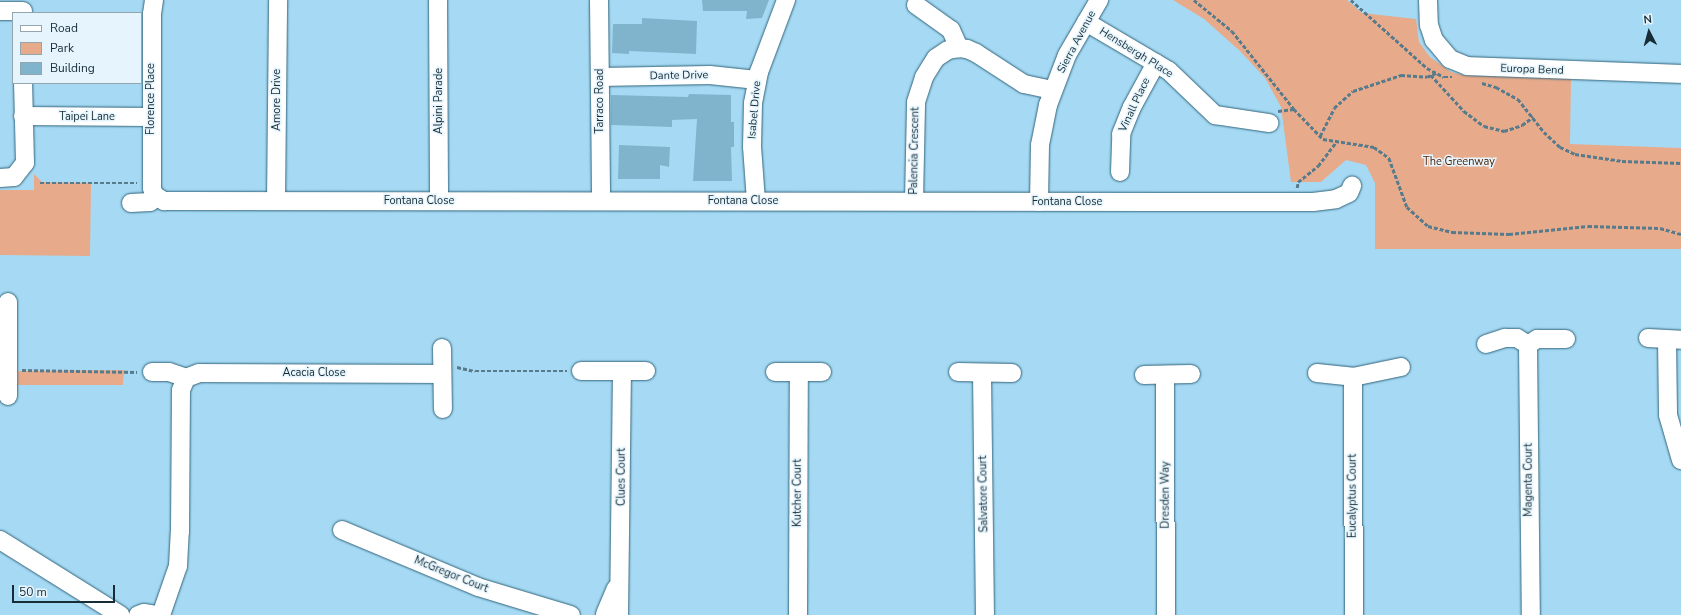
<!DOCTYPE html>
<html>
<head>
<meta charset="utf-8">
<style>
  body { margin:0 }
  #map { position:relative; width:1681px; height:615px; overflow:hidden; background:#a6daf4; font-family:"Nunito Sans",sans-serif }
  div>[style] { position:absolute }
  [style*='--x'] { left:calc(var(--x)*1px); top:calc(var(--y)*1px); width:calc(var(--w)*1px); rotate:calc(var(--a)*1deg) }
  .green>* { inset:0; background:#e7ab8b }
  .building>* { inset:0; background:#80b4cd }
  .path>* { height:2.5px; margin-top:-1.25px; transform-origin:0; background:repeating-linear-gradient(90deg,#587b8c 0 4px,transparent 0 6px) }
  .roads { filter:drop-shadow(0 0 1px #32647b) drop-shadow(0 0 1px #32647b) }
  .minor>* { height:18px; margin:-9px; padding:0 9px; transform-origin:9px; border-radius:9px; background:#fff }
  span { translate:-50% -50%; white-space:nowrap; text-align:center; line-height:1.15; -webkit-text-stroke:3px #e6f5fd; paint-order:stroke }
  .street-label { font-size:11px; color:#172c36 }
  .park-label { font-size:11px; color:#4f2409 }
  .legend { position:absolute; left:12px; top:12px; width:130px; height:72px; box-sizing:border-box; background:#e6f5fd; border:1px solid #93a5ad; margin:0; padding:5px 7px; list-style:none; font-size:12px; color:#172c36 }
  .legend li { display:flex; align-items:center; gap:8px; height:20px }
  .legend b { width:20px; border:1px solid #93a5ad }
  .north { position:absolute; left:1629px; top:12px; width:40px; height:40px; -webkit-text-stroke:3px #e6f5fd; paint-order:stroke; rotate:354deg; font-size:11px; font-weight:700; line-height:16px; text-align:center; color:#172c36 }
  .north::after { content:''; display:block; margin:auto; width:14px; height:18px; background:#172c36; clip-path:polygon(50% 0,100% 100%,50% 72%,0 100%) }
  .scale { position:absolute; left:12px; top:585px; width:103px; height:18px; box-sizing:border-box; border:2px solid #172c36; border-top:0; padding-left:5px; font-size:12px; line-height:14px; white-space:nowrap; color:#172c36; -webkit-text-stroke:3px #e6f5fd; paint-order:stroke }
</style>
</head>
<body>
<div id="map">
  <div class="green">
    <i style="clip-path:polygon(1173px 0,1347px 0,1362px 13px,1416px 19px,1419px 42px,1430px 57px,1451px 72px,1463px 75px,1571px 79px,1570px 144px,1681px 148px,1681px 249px,1375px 249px,1375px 183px,1366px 165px,1346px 160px,1321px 182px,1291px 182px,1281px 107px,1265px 78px,1240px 51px,1204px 19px)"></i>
    <i style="clip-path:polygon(34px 174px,42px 182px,91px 183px,90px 256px,0 255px,0 190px,34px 190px)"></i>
    <i style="clip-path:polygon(124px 370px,123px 385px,18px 385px,18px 371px)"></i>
  </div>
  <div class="building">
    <i style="clip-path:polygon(702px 0,769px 0,762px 18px,746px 19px,747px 11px,703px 11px)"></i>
    <i style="clip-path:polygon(642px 18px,697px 21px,696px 54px,629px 51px,629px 54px,612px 53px,613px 24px,642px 24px)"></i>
    <i style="clip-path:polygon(689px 94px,731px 95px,731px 122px,734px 122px,734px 147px,731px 147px,732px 181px,693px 181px,697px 119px,672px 120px,672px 127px,611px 125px,611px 95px,688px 97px)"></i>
    <i style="clip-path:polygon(619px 145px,670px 147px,669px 167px,660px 165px,660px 179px,618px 179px)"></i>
  </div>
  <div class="path">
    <i style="--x:1194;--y:0;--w:49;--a:39.2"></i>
    <i style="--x:1232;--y:31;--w:100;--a:51.5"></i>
    <i style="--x:1294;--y:109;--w:42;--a:46"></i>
    <i style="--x:1323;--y:139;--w:52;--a:8.9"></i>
    <i style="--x:1374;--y:147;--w:19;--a:36"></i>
    <i style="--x:1389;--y:158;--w:52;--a:69.8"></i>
    <i style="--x:1407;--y:207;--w:28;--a:42"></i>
    <i style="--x:1428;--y:226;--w:25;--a:14"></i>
    <i style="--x:1452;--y:232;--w:57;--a:2"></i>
    <i style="--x:1509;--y:234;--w:79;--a:-5.8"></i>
    <i style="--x:1588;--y:226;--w:72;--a:1.6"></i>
    <i style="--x:1660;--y:228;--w:22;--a:16"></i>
    <i style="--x:1351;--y:0;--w:102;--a:41.8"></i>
    <i style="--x:1427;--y:68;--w:19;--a:28"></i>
    <i style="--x:1444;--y:77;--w:8;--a:0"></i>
    <i style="--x:1431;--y:75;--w:49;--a:47.5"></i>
    <i style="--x:1464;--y:111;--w:25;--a:37"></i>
    <i style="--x:1484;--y:126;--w:21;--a:14"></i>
    <i style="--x:1504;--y:131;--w:19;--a:-18"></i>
    <i style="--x:1522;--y:125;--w:14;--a:-36"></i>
    <i style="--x:1482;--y:83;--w:15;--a:16"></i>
    <i style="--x:1496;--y:87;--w:25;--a:29"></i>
    <i style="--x:1518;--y:99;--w:42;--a:51.8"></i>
    <i style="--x:1544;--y:132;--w:22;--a:43"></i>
    <i style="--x:1560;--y:147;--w:17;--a:25"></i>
    <i style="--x:1575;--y:154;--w:48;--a:8.5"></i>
    <i style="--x:1622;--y:161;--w:59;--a:1.9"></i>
    <i style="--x:1278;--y:111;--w:16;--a:-7"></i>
    <i style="--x:1320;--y:136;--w:31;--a:-63"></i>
    <i style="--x:1334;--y:108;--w:25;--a:-42"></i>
    <i style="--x:1353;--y:91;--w:51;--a:-18.4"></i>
    <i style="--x:1401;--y:75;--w:26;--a:4"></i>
    <i style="--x:1427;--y:77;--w:10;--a:-24"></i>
    <i style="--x:40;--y:183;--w:97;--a:0"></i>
    <i style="--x:1297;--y:188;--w:6;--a:-81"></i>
    <i style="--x:1298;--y:182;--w:26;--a:-39"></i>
    <i style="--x:1318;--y:166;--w:31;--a:-53"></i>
    <i style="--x:457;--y:367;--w:18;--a:13"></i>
    <i style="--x:475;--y:371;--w:92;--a:0"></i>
    <i style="--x:22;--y:370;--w:115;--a:1"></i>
  </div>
  <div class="roads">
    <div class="minor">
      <i style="--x:154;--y:0;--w:14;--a:98"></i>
      <i style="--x:152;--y:14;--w:174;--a:90"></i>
      <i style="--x:152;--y:188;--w:7;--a:74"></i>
      <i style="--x:154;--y:195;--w:12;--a:31"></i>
      <i style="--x:164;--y:201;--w:1149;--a:0.05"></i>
      <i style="--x:1313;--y:202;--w:23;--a:-7"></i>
      <i style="--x:1336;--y:199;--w:14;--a:-25"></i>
      <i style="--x:1349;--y:193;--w:8;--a:-67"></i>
      <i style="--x:438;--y:0;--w:201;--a:89.7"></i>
      <i style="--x:599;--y:0;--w:201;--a:89.4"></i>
      <i style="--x:1428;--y:0;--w:25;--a:88"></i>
      <i style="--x:1429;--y:25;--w:16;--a:72"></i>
      <i style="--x:1434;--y:40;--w:25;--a:50"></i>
      <i style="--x:1450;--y:59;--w:18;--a:22"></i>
      <i style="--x:1467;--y:66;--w:214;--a:2.1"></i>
      <i style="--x:916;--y:5;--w:43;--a:35.5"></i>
      <i style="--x:951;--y:30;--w:20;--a:66"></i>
      <i style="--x:0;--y:11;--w:23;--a:0"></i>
      <i style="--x:1086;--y:22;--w:96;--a:30.6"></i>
      <i style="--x:1169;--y:71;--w:64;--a:43.7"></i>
      <i style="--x:1215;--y:115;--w:55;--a:8.4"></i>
      <i style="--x:600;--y:77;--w:110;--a:-1"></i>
      <i style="--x:710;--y:75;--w:47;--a:6.1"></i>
      <i style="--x:23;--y:116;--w:128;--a:0.4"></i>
      <i style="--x:1120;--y:172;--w:38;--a:-88"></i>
      <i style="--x:1121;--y:134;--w:29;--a:-68"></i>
      <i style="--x:1132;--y:107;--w:50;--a:-61.4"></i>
      <i style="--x:0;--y:178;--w:14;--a:-4"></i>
      <i style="--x:14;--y:177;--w:18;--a:-52"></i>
      <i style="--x:25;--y:163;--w:80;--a:-91.4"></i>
      <i style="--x:276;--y:201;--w:201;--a:-89.4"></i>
      <i style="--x:756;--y:201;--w:54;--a:-94.2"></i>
      <i style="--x:752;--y:147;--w:44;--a:-88.7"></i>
      <i style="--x:753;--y:103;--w:32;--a:-79"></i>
      <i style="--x:759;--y:72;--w:77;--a:-69.4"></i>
      <i style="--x:914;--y:201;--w:99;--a:-88.8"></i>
      <i style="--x:916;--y:102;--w:26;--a:-72"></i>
      <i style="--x:924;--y:77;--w:22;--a:-58"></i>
      <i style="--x:936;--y:58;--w:14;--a:-34"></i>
      <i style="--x:948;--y:50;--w:11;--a:-10"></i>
      <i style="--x:959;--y:48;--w:8;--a:7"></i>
      <i style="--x:967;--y:49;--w:10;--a:24"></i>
      <i style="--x:976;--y:53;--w:57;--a:32.9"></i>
      <i style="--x:1024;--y:84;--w:30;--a:12"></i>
      <i style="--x:1039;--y:202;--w:57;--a:-89"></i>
      <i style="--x:1040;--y:145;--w:41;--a:-78.7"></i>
      <i style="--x:1048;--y:105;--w:53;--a:-69.2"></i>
      <i style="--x:1067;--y:55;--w:64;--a:-59.8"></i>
      <i style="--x:131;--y:203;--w:19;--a:-3"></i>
      <i style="--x:150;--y:202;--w:8;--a:-40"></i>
      <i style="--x:1648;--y:338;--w:33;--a:3"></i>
      <i style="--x:1667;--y:341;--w:74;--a:89.2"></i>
      <i style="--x:1668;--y:415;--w:47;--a:73.9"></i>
      <i style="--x:1486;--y:344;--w:20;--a:-18"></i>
      <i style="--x:1505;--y:338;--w:12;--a:0"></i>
      <i style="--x:1517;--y:338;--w:13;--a:32"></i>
      <i style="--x:1528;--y:345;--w:270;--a:89.4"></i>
      <i style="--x:1528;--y:345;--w:11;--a:-34"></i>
      <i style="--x:1537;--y:339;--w:29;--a:0"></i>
      <i style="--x:442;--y:348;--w:61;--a:89.1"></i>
      <i style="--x:581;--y:371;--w:65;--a:0"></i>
      <i style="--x:152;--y:372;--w:17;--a:0"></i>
      <i style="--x:169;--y:372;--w:18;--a:19"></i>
      <i style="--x:775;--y:372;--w:47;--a:0"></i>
      <i style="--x:958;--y:372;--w:54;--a:1.1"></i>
      <i style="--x:982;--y:373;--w:242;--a:89.3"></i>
      <i style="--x:1317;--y:373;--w:36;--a:6"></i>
      <i style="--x:1353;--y:377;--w:49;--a:-11.8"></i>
      <i style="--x:1144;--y:375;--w:47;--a:-1.2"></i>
      <i style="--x:1165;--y:375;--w:240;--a:89.8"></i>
      <i style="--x:1353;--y:377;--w:238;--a:89.8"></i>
      <i style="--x:8;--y:396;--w:94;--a:-90"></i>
      <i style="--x:342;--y:530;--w:147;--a:22.7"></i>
      <i style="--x:478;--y:587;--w:97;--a:16.8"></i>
      <i style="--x:0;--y:540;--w:142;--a:32"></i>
      <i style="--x:605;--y:614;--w:28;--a:-67"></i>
      <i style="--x:138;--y:615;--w:6;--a:-18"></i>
      <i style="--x:144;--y:613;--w:12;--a:9"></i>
      <i style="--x:161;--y:615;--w:52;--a:-70.9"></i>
      <i style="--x:178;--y:566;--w:34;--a:-87"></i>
      <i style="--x:180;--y:532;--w:142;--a:-89.6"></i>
      <i style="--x:181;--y:390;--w:13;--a:-67"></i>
      <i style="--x:186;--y:378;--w:14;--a:-21"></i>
      <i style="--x:199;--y:373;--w:243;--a:0.2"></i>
      <i style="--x:619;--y:615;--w:244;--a:-89.3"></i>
      <i style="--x:798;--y:615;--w:243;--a:-89.8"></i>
    </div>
  </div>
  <div class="street-label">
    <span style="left:1077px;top:42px;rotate:-62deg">Sierra Avenue</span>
    <span style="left:1136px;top:53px;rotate:32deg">Hensbergh Place</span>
    <span style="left:1532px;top:70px;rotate:2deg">Europa Bend</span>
    <span style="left:679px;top:76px;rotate:-1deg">Dante Drive</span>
    <span style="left:151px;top:99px;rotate:-90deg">Florence Place</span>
    <span style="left:277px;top:100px;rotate:-90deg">Amore Drive</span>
    <span style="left:439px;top:101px;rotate:-90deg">Alpini Parade</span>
    <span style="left:600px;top:101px;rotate:-90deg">Tarraco Road</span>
    <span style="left:1135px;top:105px;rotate:-65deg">Vinall Place</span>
    <span style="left:755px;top:110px;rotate:-85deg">Isabel Drive</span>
    <span style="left:87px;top:117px">Taipei Lane</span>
    <span style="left:915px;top:151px;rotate:-89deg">Palencia Crescent</span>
    <span style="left:419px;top:201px">Fontana Close</span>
    <span style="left:743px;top:201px">Fontana Close</span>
    <span style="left:1067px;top:202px">Fontana Close</span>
    <span style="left:314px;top:373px">Acacia Close</span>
    <span style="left:622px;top:477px;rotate:-90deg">Clues Court</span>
    <span style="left:1529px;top:480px;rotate:-90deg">Magenta Court</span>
    <span style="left:798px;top:493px;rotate:-90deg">Kutcher Court</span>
    <span style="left:984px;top:494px;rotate:-91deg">Salvatore Court</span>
    <span style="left:1166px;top:495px;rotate:-90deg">Dresden Way</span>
    <span style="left:1353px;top:496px;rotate:-90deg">Eucalyptus Court</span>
    <span style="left:451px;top:575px;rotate:22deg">McGregor Court</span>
  </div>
  <div class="park-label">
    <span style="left:1459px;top:162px">The Greenway</span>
  </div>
  <ul class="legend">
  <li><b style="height:5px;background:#fff"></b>Road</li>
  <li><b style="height:11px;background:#e7ab8b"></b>Park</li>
  <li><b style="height:11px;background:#80b4cd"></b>Building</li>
  </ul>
  <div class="north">N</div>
  <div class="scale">50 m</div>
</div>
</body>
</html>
